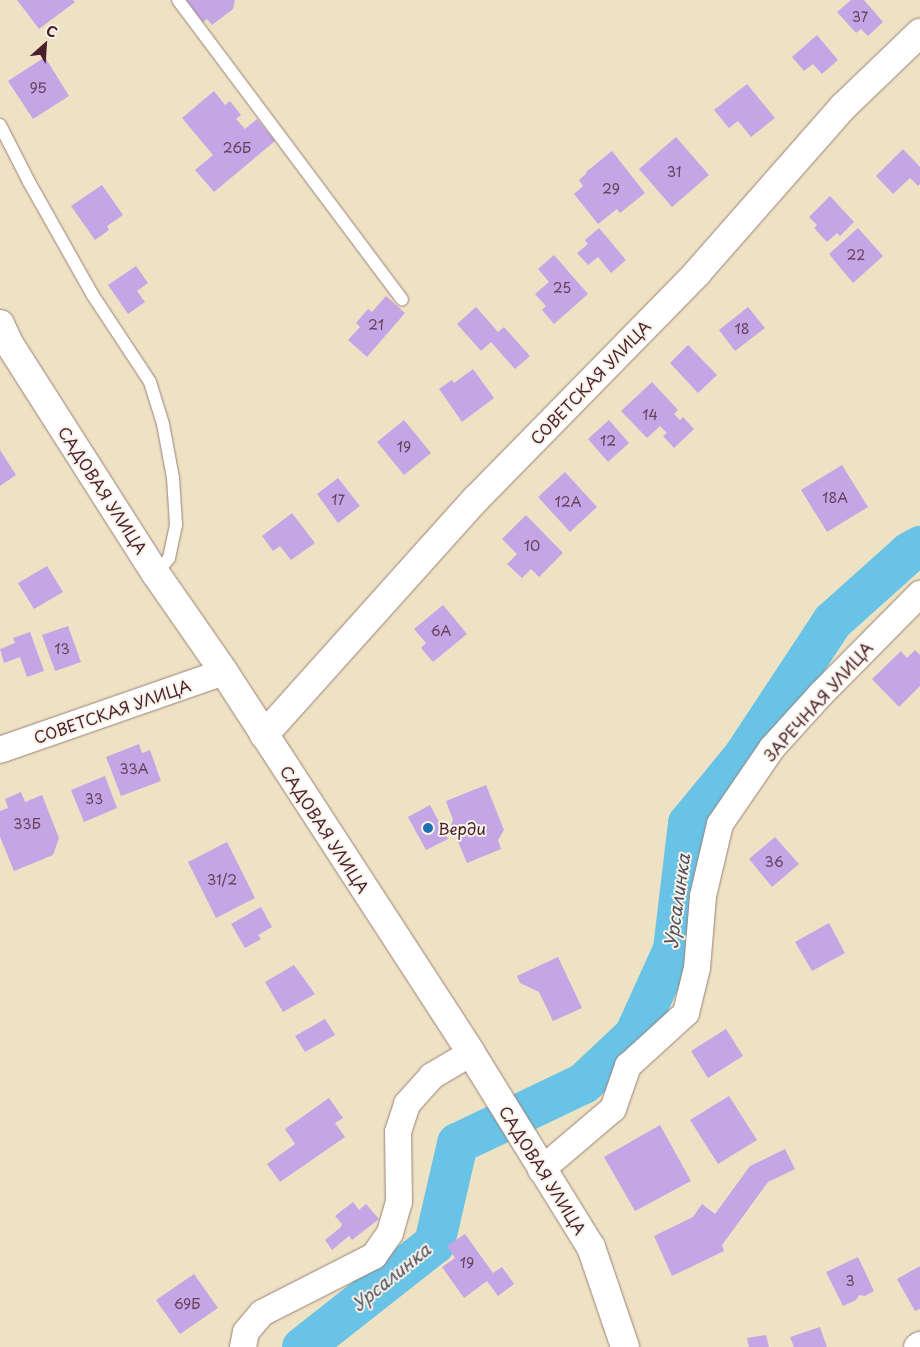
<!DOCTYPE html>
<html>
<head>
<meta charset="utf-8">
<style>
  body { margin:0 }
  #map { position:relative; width:920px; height:1347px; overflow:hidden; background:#eee2c4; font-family:"Playpen Sans",sans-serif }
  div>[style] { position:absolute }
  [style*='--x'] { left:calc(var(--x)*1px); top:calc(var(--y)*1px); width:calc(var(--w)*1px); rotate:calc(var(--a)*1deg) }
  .river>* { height:41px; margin:-20.5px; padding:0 20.5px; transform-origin:20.5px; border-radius:20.5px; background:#68c3e6 }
  .building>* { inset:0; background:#c4a5e5 }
  .roads { filter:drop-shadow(0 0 1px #9c8078) drop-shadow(0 0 1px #9c8078) }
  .service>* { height:12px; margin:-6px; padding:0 6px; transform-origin:6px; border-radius:6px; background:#fff }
  .minor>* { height:26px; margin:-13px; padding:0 13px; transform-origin:13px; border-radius:13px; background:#fff }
  .tertiary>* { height:28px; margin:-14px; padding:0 14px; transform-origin:14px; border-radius:14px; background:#fff }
  .dots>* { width:14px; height:14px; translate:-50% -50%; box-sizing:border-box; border:2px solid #f7f3e8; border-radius:50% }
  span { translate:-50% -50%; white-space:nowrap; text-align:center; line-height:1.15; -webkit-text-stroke:4px #f7f3e8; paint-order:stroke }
  .number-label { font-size:14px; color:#68405a }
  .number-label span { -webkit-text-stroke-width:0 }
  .street-label { font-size:16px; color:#4a1f2b }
  .poi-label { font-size:16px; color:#4a1f2b }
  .left { translate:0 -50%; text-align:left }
  .water-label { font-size:18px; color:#535063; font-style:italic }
  .north { position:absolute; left:20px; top:20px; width:50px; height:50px; -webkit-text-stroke:4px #f7f3e8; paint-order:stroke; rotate:26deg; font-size:14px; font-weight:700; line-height:20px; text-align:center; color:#4a1f2b }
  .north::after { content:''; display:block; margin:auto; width:18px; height:22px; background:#4a1f2b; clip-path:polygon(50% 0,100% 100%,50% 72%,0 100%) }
</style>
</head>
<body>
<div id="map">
  <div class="river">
    <i style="--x:302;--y:1347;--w:168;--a:-38.2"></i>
    <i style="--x:434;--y:1243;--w:103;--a:-77"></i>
    <i style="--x:457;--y:1143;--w:140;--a:-25.5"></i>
    <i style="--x:583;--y:1083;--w:70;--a:-43.3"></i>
    <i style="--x:634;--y:1035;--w:94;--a:-65.6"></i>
    <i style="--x:673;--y:949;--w:127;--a:-83.2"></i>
    <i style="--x:688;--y:823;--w:87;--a:-50.6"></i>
    <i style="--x:743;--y:756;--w:162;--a:-56.6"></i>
    <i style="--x:832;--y:621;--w:103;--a:-41.9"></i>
    <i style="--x:909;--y:552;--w:13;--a:-29"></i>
  </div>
  <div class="building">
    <i style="clip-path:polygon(17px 0,73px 0,75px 2px,39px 29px)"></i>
    <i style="clip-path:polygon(186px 0,235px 0,233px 9px,212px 25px,207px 19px,203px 22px)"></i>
    <i style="clip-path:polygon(851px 0,864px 0,883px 22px,868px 36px,861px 29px,856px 33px,837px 12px)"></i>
    <i style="clip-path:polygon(817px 35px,838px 60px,822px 74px,813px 64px,804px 71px,792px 57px)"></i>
    <i style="clip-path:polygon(45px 57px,69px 96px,33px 119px,8px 81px)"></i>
    <i style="clip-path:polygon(747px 84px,775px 118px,751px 137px,738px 121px,729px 128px,714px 110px)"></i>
    <i style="clip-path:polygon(214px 91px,225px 105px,230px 101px,241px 115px,236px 119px,245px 129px,257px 119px,275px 141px,214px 192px,195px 170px,213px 155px,182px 118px)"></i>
    <i style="clip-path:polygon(676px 137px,709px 175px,672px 207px,639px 169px)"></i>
    <i style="clip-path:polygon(903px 149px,920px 167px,920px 184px,918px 186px,910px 178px,893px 194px,876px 176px)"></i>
    <i style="clip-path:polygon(612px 151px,645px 193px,620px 213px,617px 209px,598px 224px,574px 194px,583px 186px,579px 180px,587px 173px,586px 172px)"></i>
    <i style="clip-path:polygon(102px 185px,123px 215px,107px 226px,109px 230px,95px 240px,71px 206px)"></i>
    <i style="clip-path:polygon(830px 196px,854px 222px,840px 236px,837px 233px,827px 242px,814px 228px,817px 225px,809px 217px)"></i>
    <i style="clip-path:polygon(599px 228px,626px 260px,611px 273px,598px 257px,588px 265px,577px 253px,588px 244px,585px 240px)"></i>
    <i style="clip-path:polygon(858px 228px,883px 256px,853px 283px,829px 254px)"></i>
    <i style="clip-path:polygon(554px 255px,588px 294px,554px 324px,542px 310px,546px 306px,535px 294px,549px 282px,538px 269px)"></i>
    <i style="clip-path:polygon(136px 266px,148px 283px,137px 291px,145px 302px,128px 314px,108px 285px)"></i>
    <i style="clip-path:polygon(386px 296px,405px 313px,367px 357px,348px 340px,360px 327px,356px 323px,368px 309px,372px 312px)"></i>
    <i style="clip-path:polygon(476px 307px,498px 332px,504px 327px,530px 356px,515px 369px,491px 342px,481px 351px,457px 324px)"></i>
    <i style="clip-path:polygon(748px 307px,765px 328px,735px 351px,719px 330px)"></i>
    <i style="clip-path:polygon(688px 345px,717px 375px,698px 393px,670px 363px)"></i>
    <i style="clip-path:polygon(473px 369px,494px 398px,462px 422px,439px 389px,452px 380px,454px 383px)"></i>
    <i style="clip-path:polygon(652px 382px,678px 410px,674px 414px,680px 420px,683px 417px,694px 429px,674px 448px,663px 436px,667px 433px,660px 426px,647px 438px,621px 411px)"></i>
    <i style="clip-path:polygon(404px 420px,431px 453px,404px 475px,377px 442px)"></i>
    <i style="clip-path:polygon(609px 420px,629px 443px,608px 462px,588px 439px)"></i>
    <i style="clip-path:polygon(0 450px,16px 475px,0 486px)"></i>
    <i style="clip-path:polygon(842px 465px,868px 507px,827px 532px,801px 490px)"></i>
    <i style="clip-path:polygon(565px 472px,597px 507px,570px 532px,538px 497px)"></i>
    <i style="clip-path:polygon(338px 478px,360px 506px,338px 523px,317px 494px)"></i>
    <i style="clip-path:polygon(292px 513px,315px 543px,291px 560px,280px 546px,273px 551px,262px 536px)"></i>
    <i style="clip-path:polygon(526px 515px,563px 553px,539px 577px,531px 569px,522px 578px,507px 564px,517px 554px,502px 539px)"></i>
    <i style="clip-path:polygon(47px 566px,63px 592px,34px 609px,18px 583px)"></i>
    <i style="clip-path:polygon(443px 605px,467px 634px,433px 662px,421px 648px,426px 643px,414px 629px)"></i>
    <i style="clip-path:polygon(68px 626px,81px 662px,55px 671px,42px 635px)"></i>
    <i style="clip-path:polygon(30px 632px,44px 671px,27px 677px,20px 657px,4px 663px,0 649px,15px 643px,13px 638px)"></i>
    <i style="clip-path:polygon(915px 650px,920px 655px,920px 686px,899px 707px,872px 679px,901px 651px,907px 658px)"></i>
    <i style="clip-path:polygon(139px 744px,142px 753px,150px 750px,161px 781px,121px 796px,106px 757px)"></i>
    <i style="clip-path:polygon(105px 776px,117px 808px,84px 822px,71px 790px)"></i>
    <i style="clip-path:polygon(486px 785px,504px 830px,498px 840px,501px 849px,467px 863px,451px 825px,453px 820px,446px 801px)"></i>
    <i style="clip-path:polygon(21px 792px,25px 802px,42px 795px,59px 838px,53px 855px,14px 871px,0 837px,0 811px,8px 808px,5px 799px)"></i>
    <i style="clip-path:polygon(430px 805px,448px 839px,426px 850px,408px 817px)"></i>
    <i style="clip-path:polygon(775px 837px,799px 864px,772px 887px,749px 859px)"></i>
    <i style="clip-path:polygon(227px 842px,255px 898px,216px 918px,188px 862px)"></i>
    <i style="clip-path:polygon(261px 907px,272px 927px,258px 935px,261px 939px,245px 948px,231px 924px)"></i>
    <i style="clip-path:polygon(829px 923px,845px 953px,812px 971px,795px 942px)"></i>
    <i style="clip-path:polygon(558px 957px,582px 1008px,553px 1021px,539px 992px,520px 983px,517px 976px)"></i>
    <i style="clip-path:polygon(294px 965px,315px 994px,283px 1012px,265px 982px)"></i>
    <i style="clip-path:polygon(325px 1019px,335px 1035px,305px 1052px,295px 1036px)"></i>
    <i style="clip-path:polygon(726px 1029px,743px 1056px,708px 1078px,691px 1051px)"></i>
    <i style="clip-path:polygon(729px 1096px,757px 1140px,718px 1164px,690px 1120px)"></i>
    <i style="clip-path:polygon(329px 1098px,343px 1118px,335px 1123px,345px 1137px,280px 1182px,267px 1164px,295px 1144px,285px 1129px)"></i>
    <i style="clip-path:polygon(660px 1125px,691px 1181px,635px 1211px,604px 1157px)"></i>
    <i style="clip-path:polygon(785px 1149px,795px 1169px,768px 1182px,722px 1245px,724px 1251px,672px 1276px,654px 1236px,693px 1217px,702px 1204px,715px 1214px,750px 1166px)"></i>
    <i style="clip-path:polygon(353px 1202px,359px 1210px,366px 1204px,379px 1219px,352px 1240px,349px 1236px,332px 1250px,325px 1240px,341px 1227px,342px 1224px,335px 1216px)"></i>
    <i style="clip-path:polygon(465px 1234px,493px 1273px,502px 1267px,514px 1284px,498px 1296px,487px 1281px,464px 1298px,442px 1267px,455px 1258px,447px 1246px)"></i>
    <i style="clip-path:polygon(858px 1257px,874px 1291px,865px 1296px,859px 1295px,856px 1300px,843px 1306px,826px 1272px)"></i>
    <i style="clip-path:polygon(920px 1266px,920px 1309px,915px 1311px,897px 1279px)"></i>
    <i style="clip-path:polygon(194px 1274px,218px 1308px,180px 1334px,156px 1300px)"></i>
    <i style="clip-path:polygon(820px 1327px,827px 1347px,794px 1347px,790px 1337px)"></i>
    <i style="clip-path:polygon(766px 1335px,769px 1347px,749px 1347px,747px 1338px)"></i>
  </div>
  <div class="roads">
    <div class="service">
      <i style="--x:178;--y:0;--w:374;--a:53.2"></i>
      <i style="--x:0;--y:125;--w:64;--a:63"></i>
      <i style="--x:29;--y:182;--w:129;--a:60.6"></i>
      <i style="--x:92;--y:294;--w:105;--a:56.6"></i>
      <i style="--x:150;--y:382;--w:44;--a:72.8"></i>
      <i style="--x:163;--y:424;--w:55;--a:79.5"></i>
      <i style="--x:173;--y:478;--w:47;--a:86.3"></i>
      <i style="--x:176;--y:525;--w:34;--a:102"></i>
      <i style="--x:169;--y:558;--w:21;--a:129"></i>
    </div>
    <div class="minor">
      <i style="--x:0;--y:750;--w:237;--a:-19.2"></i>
      <i style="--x:541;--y:1170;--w:94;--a:-40.3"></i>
      <i style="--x:613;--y:1109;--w:46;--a:-70.8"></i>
      <i style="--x:628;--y:1066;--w:79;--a:-42.4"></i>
      <i style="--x:686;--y:1013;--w:46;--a:-76.3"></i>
      <i style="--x:697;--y:968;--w:72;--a:-85.2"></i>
      <i style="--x:703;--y:896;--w:74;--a:-76.7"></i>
      <i style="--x:720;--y:824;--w:92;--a:-55.6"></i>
      <i style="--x:772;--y:748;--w:73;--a:-47.8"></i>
      <i style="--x:821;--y:694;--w:141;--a:-45.3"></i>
      <i style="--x:243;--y:1347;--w:15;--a:-79"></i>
      <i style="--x:246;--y:1332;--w:25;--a:-50"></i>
      <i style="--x:262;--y:1313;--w:126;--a:-27"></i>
      <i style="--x:374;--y:1256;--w:28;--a:-55"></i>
      <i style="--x:390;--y:1233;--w:32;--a:-74"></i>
      <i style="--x:399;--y:1202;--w:70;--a:-90.8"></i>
      <i style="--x:398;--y:1132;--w:29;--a:-72"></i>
      <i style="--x:407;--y:1104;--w:38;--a:-48"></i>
      <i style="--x:432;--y:1076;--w:45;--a:-30.5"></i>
      <i style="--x:917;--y:1347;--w:4;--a:-34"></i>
    </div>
    <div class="tertiary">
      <i style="--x:0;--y:324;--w:23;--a:65"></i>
      <i style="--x:10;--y:345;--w:272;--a:57.5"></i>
      <i style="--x:156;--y:574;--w:119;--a:55.2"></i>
      <i style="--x:224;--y:672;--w:454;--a:57"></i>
      <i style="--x:471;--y:1053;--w:228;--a:58.3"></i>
      <i style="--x:591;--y:1247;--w:106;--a:71.2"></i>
      <i style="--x:264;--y:735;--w:319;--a:-48.1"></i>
      <i style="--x:477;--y:498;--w:315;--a:-45.6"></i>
      <i style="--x:697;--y:273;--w:221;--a:-48.7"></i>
      <i style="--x:843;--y:107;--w:107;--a:-43.9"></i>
    </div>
  </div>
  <div class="dots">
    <i style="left:428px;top:828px;background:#1f6fb2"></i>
  </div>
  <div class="number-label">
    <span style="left:860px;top:17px">37</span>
    <span style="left:38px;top:88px">95</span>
    <span style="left:237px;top:148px">26Б</span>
    <span style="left:674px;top:172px">31</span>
    <span style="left:611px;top:189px">29</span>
    <span style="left:856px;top:255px">22</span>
    <span style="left:562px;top:288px">25</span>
    <span style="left:376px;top:325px">21</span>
    <span style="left:742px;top:329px">18</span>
    <span style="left:650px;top:415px">14</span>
    <span style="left:608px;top:441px">12</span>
    <span style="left:404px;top:447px">19</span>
    <span style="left:835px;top:498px">18А</span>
    <span style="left:338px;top:500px">17</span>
    <span style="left:568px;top:502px">12А</span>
    <span style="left:532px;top:546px">10</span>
    <span style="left:441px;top:631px">6А</span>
    <span style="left:62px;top:649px">13</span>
    <span style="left:134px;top:769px">33А</span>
    <span style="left:94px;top:799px">33</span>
    <span style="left:27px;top:824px">33Б</span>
    <span style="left:774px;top:862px">36</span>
    <span style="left:222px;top:880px">31/2</span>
    <span style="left:467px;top:1263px">19</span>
    <span style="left:850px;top:1281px">3</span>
    <span style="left:187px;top:1304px">69Б</span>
  </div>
  <div class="street-label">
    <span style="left:590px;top:382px;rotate:-46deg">СОВЕТСКАЯ УЛИЦА</span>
    <span style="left:103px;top:490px;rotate:57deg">САДОВАЯ УЛИЦА</span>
    <span style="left:818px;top:701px;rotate:-48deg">ЗАРЕЧНАЯ УЛИЦА</span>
    <span style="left:112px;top:711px;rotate:-19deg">СОВЕТСКАЯ УЛИЦА</span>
    <span style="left:325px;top:829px;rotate:57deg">САДОВАЯ УЛИЦА</span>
    <span style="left:543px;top:1170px;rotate:58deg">САДОВАЯ УЛИЦА</span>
  </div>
  <div class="poi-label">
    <span class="left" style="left:438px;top:828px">Верди</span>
  </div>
  <div class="water-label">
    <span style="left:677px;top:901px;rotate:-82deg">Урсалинка</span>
    <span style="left:391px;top:1277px;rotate:-39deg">Урсалинка</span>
  </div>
  <div class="north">С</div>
</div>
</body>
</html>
